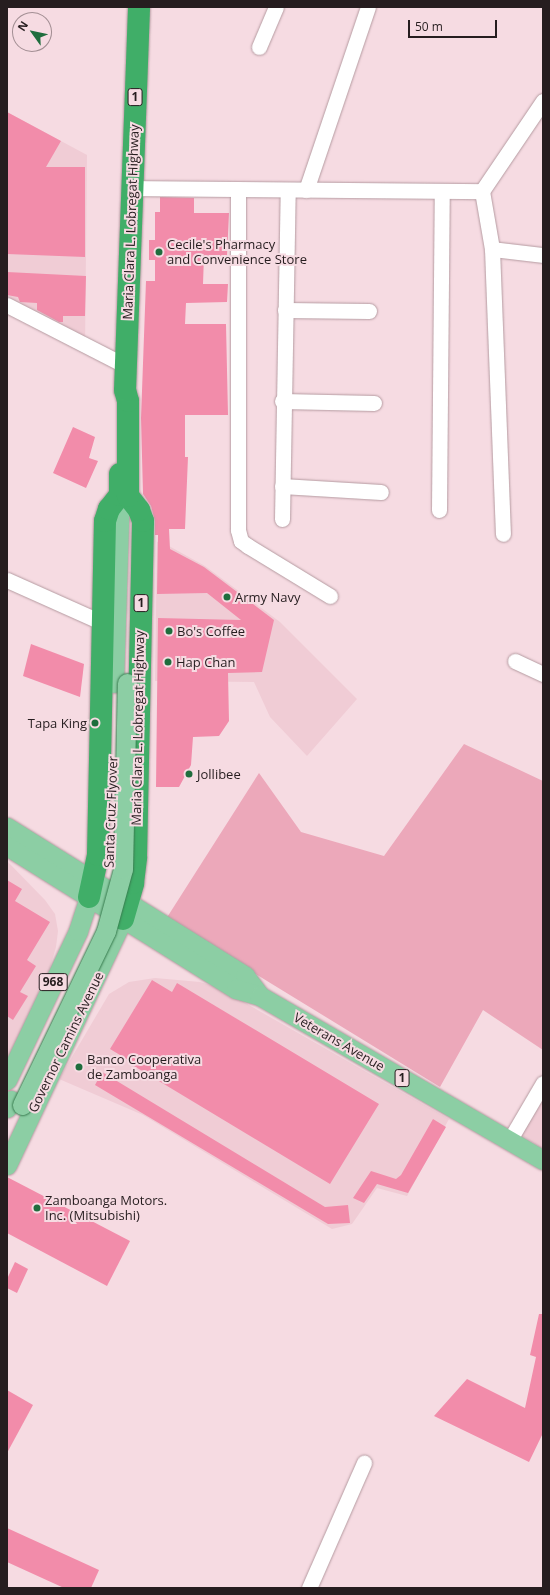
<!DOCTYPE html>
<html>
<head>
<meta charset="utf-8">
<style>
  body { margin:0 }
  #map { position:relative; width:550px; height:1595px; overflow:hidden; background:#f6dbe2; font-family:"Open Sans",sans-serif }
  div>[style] { position:absolute }
  [style*='--x'] { left:calc(var(--x)*1px); top:calc(var(--y)*1px); width:calc(var(--w)*1px); rotate:calc(var(--a)*1deg) }
  .built>* { inset:0; background:#f0ccd5 }
  .green>* { inset:0; background:#eca8ba }
  .building>* { inset:0; background:#f28caa }
  .roads { filter:drop-shadow(0 0 1px #b59ba1) drop-shadow(0 0 1px #b59ba1) }
  .minor>* { height:15px; margin:-7.5px; padding:0 7.5px; transform-origin:7.5px; border-radius:7.5px; background:#fff }
  .major>* { height:19px; margin:-9.5px; padding:0 9.5px; transform-origin:9.5px; border-radius:9.5px; background:#8ccea4 }
  .highway>* { height:22px; margin:-11px; padding:0 11px; transform-origin:11px; border-radius:11px; background:#40ae68 }
  .bridges { filter:drop-shadow(0 0 1px #377b4e) drop-shadow(0 0 1px #377b4e) }
  .major-bridge>* { height:19px; margin:-9.5px; padding:0 9.5px; transform-origin:9.5px; border-radius:9.5px; background:#8ccea4 }
  .dots>* { width:11px; height:11px; translate:-50% -50%; box-sizing:border-box; border:2px solid #f6dbe2; border-radius:50% }
  span { translate:-50% -50%; white-space:nowrap; text-align:center; line-height:1.15; -webkit-text-stroke:4px #f6dbe2; paint-order:stroke }
  .shield-label span { padding:1px 3px; background:#f6dbe2; border:1px solid; border-radius:3px; -webkit-text-stroke-width:0 }
  .shield-label { font-size:12px; color:#261d1f; font-weight:700 }
  .street-label { font-size:13px; color:#261d1f }
  .poi-label { font-size:13px; color:#261d1f }
  .left { translate:0 -50%; text-align:left }
  .right { translate:-100% -50%; text-align:right }
  .frame { position:absolute; inset:0; border:8px solid #261d1f; pointer-events:none }
  .north { position:absolute; left:12px; top:12px; width:40px; height:40px; box-sizing:border-box; background:#f6dbe2; border:1px solid #a38f94; border-radius:50%; rotate:303deg; font-size:11px; font-weight:700; line-height:16px; text-align:center; color:#261d1f }
  .north::after { content:''; display:block; margin:auto; width:14px; height:18px; background:#1f6d3d; clip-path:polygon(50% 0,100% 100%,50% 72%,0 100%) }
  .scale { position:absolute; left:408px; top:20px; width:89px; height:18px; box-sizing:border-box; border:2px solid #261d1f; border-top:0; padding-left:5px; font-size:12px; line-height:14px; white-space:nowrap; color:#261d1f; -webkit-text-stroke:3px #f6dbe2; paint-order:stroke }
</style>
</head>
<body>
<div id="map">
  <div class="built">
    <i style="clip-path:polygon(7px 112px,87px 155px,85px 347px,7px 307px)"></i>
    <i style="clip-path:polygon(160px 541px,205px 566px,280px 622px,357px 699px,307px 756px,270px 717px,254px 682px,155px 681px,157px 542px)"></i>
    <i style="clip-path:polygon(7px 861px,45px 900px,55px 914px,58px 931px,56px 947px,47px 978px,7px 1061px)"></i>
    <i style="clip-path:polygon(155px 978px,200px 982px,219px 988px,449px 1119px,407px 1196px,377px 1188px,352px 1224px,332px 1229px,143px 1115px,59px 1079px,109px 994px,129px 982px)"></i>
    <i style="clip-path:polygon(543px 1093px,543px 1149px,520px 1134px)"></i>
  </div>
  <div class="green">
    <i style="clip-path:polygon(464px 744px,543px 781px,543px 1050px,483px 1010px,440px 1087px,166px 919px,259px 773px,301px 832px,384px 856px)"></i>
  </div>
  <div class="building">
    <i style="clip-path:polygon(7px 112px,61px 141px,46px 167px,85px 167px,85px 257px,7px 254px)"></i>
    <i style="clip-path:polygon(160px 197px,194px 198px,194px 213px,229px 213px,227px 256px,204px 256px,203px 284px,228px 284px,227px 302px,186px 303px,185px 324px,226px 324px,228px 415px,185px 415px,185px 457px,188px 457px,185px 529px,169px 529px,170px 549px,204px 567px,274px 620px,262px 672px,228px 673px,229px 721px,219px 736px,193px 737px,191px 765px,179px 787px,156px 787px,158px 618px,241px 620px,207px 593px,157px 594px,158px 535px,155px 535px,155px 521px,151px 506px,143px 494px,141px 418px,146px 281px,155px 281px,155px 260px,149px 260px,149px 240px,155px 240px,155px 212px,160px 212px)"></i>
    <i style="clip-path:polygon(7px 272px,86px 276px,85px 316px,63px 316px,63px 322px,59px 322px,37px 310px,37px 303px,20px 302px,18px 297px,7px 295px)"></i>
    <i style="clip-path:polygon(73px 427px,95px 437px,89px 458px,98px 461px,86px 488px,53px 473px)"></i>
    <i style="clip-path:polygon(31px 644px,84px 664px,80px 697px,23px 676px)"></i>
    <i style="clip-path:polygon(7px 880px,22px 889px,15px 901px,50px 922px,27px 960px,36px 966px,20px 992px,28px 996px,13px 1020px,7px 1016px)"></i>
    <i style="clip-path:polygon(152px 980px,172px 992px,177px 983px,379px 1104px,330px 1184px,129px 1063px,130px 1061px,110px 1049px)"></i>
    <i style="clip-path:polygon(102px 1072px,325px 1207px,348px 1205px,350px 1223px,328px 1224px,95px 1085px)"></i>
    <i style="clip-path:polygon(433px 1119px,446px 1127px,408px 1193px,377px 1184px,364px 1203px,353px 1198px,371px 1171px,396px 1179px,401px 1175px)"></i>
    <i style="clip-path:polygon(7px 1177px,130px 1241px,107px 1286px,7px 1233px)"></i>
    <i style="clip-path:polygon(15px 1262px,28px 1269px,17px 1293px,7px 1288px,7px 1279px)"></i>
    <i style="clip-path:polygon(539px 1314px,543px 1314px,543px 1433px,529px 1462px,434px 1416px,467px 1379px,525px 1408px,536px 1357px,530px 1355px)"></i>
    <i style="clip-path:polygon(7px 1390px,33px 1405px,7px 1453px)"></i>
    <i style="clip-path:polygon(7px 1528px,99px 1570px,91px 1588px,64px 1588px,7px 1562px)"></i>
  </div>
  <div class="roads">
    <div class="minor">
      <i style="--x:259;--y:47;--w:43;--a:-67"></i>
      <i style="--x:131;--y:188;--w:351;--a:0.5"></i>
      <i style="--x:482;--y:191;--w:109;--a:-55.9"></i>
      <i style="--x:238;--y:189;--w:341;--a:90"></i>
      <i style="--x:238;--y:530;--w:11;--a:75"></i>
      <i style="--x:241;--y:541;--w:9;--a:36"></i>
      <i style="--x:248;--y:546;--w:96;--a:31.4"></i>
      <i style="--x:306;--y:190;--w:193;--a:-71.3"></i>
      <i style="--x:482;--y:191;--w:59;--a:80.2"></i>
      <i style="--x:492;--y:249;--w:285;--a:87.8"></i>
      <i style="--x:492;--y:249;--w:51;--a:6.7"></i>
      <i style="--x:7;--y:305;--w:134;--a:27.1"></i>
      <i style="--x:285;--y:310;--w:84;--a:0.7"></i>
      <i style="--x:282;--y:401;--w:92;--a:1.2"></i>
      <i style="--x:282;--y:486;--w:99;--a:3.5"></i>
      <i style="--x:439;--y:510;--w:319;--a:-89.5"></i>
      <i style="--x:282;--y:519;--w:329;--a:-89"></i>
      <i style="--x:7;--y:580;--w:105;--a:24.1"></i>
      <i style="--x:515;--y:661;--w:31;--a:25"></i>
      <i style="--x:509;--y:1141;--w:67;--a:-59.6"></i>
      <i style="--x:309;--y:1588;--w:137;--a:-66.3"></i>
    </div>
    <div class="major">
      <i style="--x:114;--y:683;--w:188;--a:-88.2"></i>
      <i style="--x:7;--y:827;--w:281;--a:32"></i>
      <i style="--x:245;--y:976;--w:25;--a:53"></i>
      <i style="--x:7;--y:846;--w:270;--a:32"></i>
      <i style="--x:236;--y:989;--w:25;--a:16"></i>
      <i style="--x:260;--y:996;--w:327;--a:30.1"></i>
      <i style="--x:7;--y:1080;--w:165;--a:-64.5"></i>
      <i style="--x:78;--y:931;--w:36;--a:-72"></i>
      <i style="--x:7;--y:1108;--w:9;--a:-63"></i>
      <i style="--x:7;--y:1165;--w:272;--a:-64.8"></i>
    </div>
    <div class="highway">
      <i style="--x:89;--y:897;--w:43;--a:-77.9"></i>
      <i style="--x:98;--y:855;--w:334;--a:-88.8"></i>
      <i style="--x:105;--y:521;--w:13;--a:-72"></i>
      <i style="--x:109;--y:509;--w:18;--a:-52"></i>
      <i style="--x:120;--y:495;--w:21;--a:-90"></i>
      <i style="--x:123;--y:919;--w:37;--a:-74"></i>
      <i style="--x:133;--y:883;--w:26;--a:-83"></i>
      <i style="--x:136;--y:857;--w:336;--a:-88.8"></i>
      <i style="--x:143;--y:521;--w:12;--a:-110"></i>
      <i style="--x:139;--y:510;--w:18;--a:-128"></i>
      <i style="--x:128;--y:496;--w:95;--a:-90"></i>
      <i style="--x:128;--y:401;--w:11;--a:-105"></i>
      <i style="--x:125;--y:390;--w:383;--a:-87.9"></i>
    </div>
  </div>
  <div class="bridges">
    <div class="major-bridge">
      <i style="--x:22;--y:1105;--w:193;--a:-64.2"></i>
      <i style="--x:106;--y:931;--w:64;--a:-74.7"></i>
      <i style="--x:123;--y:869;--w:186;--a:-88.8"></i>
    </div>
  </div>
  <div class="dots">
    <i style="left:159px;top:252px;background:#1f6d3d"></i>
    <i style="left:227px;top:597px;background:#1f6d3d"></i>
    <i style="left:169px;top:631px;background:#1f6d3d"></i>
    <i style="left:168px;top:662px;background:#1f6d3d"></i>
    <i style="left:95px;top:723px;background:#1f6d3d"></i>
    <i style="left:189px;top:774px;background:#1f6d3d"></i>
    <i style="left:79px;top:1067px;background:#1f6d3d"></i>
    <i style="left:37px;top:1208px;background:#1f6d3d"></i>
  </div>
  <div class="shield-label">
    <span style="left:135px;top:97px">1</span>
    <span style="left:141px;top:603px">1</span>
    <span style="left:53px;top:982px">968</span>
    <span style="left:402px;top:1078px">1</span>
  </div>
  <div class="street-label">
    <span style="left:131px;top:222px;rotate:-88deg">Maria Clara L. Lobregat Highway</span>
    <span style="left:138px;top:728px;rotate:-89deg">Maria Clara L. Lobregat Highway</span>
    <span style="left:111px;top:812px;rotate:-88deg">Santa Cruz Flyover</span>
    <span style="left:66px;top:1042px;rotate:-64deg">Governor Camins Avenue</span>
    <span style="left:339px;top:1042px;rotate:30deg">Veterans Avenue</span>
  </div>
  <div class="poi-label">
    <span class="left" style="left:167px;top:252px">Cecile's Pharmacy<br>and Convenience Store</span>
    <span class="left" style="left:235px;top:597px">Army Navy</span>
    <span class="left" style="left:177px;top:631px">Bo's Coffee</span>
    <span class="left" style="left:176px;top:662px">Hap Chan</span>
    <span class="right" style="left:87px;top:723px">Tapa King</span>
    <span class="left" style="left:197px;top:774px">Jollibee</span>
    <span class="left" style="left:87px;top:1067px">Banco Cooperativa<br>de Zamboanga</span>
    <span class="left" style="left:45px;top:1208px">Zamboanga Motors.<br>Inc. (Mitsubishi)</span>
  </div>
  <div class="frame"></div>
  <div class="north">N</div>
  <div class="scale">50 m</div>
</div>
</body>
</html>
